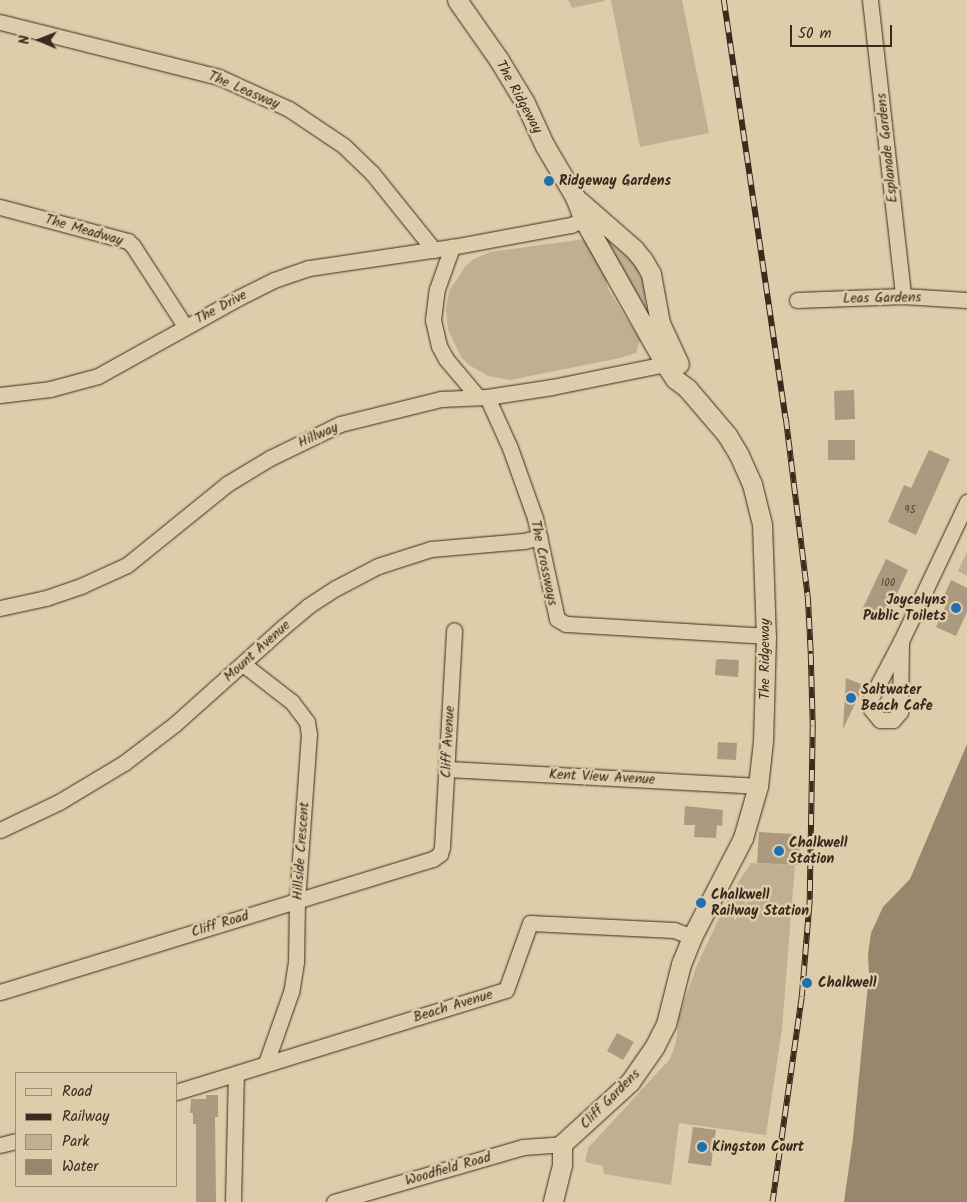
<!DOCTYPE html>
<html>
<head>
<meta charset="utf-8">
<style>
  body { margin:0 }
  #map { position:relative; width:967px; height:1202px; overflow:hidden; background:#decdaa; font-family:Kalam,sans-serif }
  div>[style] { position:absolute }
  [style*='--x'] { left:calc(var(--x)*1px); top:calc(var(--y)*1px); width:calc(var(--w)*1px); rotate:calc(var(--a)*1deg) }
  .green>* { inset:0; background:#c0af91 }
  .water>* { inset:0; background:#98876d }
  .building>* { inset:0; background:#ab9a7f }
  .roads { filter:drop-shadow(0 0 1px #3b2a1e) drop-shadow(0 0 1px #3b2a1e) }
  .minor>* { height:15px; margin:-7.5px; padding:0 7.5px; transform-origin:7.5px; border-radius:7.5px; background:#decdaa }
  .tertiary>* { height:19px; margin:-9.5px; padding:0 9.5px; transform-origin:9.5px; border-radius:9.5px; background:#decdaa }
  .rail>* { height:5.5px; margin-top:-2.75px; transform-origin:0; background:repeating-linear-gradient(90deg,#decdaa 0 11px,#3b2a1e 0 22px); box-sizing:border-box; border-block:1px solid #3b2a1e }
  .dots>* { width:14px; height:14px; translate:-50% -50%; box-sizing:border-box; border:2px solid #decdaa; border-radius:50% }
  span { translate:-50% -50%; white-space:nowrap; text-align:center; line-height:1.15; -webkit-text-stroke:5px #decdaa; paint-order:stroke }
  .number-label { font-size:11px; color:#574636 }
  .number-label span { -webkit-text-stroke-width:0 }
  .street-label { font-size:14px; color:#3b2a1e }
  .poi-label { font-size:14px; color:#3b2a1e; font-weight:700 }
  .left { translate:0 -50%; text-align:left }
  .right { translate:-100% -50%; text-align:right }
  .legend { position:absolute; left:15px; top:1072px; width:162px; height:115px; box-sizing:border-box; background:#decdaa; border:1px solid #9d8c72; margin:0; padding:6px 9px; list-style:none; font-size:15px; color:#3b2a1e }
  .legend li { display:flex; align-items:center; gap:10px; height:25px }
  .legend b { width:25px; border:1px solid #9d8c72 }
  .north { position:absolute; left:15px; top:15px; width:50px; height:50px; -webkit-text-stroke:4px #decdaa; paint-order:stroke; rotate:271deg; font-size:14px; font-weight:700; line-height:20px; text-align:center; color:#3b2a1e }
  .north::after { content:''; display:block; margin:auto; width:18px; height:22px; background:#3b2a1e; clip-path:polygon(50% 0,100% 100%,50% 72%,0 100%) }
  .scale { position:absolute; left:790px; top:25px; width:102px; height:22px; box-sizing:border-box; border:2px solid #3b2a1e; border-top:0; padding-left:6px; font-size:15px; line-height:18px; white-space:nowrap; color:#3b2a1e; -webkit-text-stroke:4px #decdaa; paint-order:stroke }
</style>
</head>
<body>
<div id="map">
  <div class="green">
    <i style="clip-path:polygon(568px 0,605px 0,605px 1px,572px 8px)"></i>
    <i style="clip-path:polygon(611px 0,682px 0,709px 133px,640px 147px)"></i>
    <i style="clip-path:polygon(585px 239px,607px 276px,606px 278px,608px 289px,640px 340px,636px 353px,620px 358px,510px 380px,488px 376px,469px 365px,461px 357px,448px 330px,446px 310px,449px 291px,465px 267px,472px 260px,490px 252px)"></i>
    <i style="clip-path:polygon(606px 239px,635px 264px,644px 284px,646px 313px,602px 242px)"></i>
    <i style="clip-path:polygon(967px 552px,967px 576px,958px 571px)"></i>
    <i style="clip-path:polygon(751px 863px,795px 865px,782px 1029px,766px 1135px,679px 1123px,671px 1185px,604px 1174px,603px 1166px,585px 1162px,588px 1148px,670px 1059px,676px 1042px,679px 1016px,697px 965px,731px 893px)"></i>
  </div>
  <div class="water">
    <i style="clip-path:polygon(967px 744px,967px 1202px,844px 1202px,853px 1138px,869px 974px,868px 954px,871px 933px,883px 907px,910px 879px)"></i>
  </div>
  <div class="building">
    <i style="clip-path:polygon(854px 390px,855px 419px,835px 420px,834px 391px)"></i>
    <i style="clip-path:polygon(828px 440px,855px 440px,855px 460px,828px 460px)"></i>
    <i style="clip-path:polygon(929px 450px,950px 459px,916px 535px,888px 522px,904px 485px,911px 488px)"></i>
    <i style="clip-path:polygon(886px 559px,908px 570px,884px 622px,861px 612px)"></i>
    <i style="clip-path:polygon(951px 580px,967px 588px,967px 612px,956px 636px,936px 627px,947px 603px,942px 600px)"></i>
    <i style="clip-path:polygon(720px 659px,739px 660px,738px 677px,715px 675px,716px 660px)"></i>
    <i style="clip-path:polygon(846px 678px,864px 685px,843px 729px)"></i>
    <i style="clip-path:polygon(718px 742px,737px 743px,736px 760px,717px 759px)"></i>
    <i style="clip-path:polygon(685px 806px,723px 810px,722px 826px,717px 825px,716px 838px,694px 837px,695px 825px,684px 825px)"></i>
    <i style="clip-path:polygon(759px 832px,792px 834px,792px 848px,800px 848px,800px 865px,757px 863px)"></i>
    <i style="clip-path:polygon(617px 1033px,634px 1042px,623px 1060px,607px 1051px)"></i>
    <i style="clip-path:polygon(206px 1095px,218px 1095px,218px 1117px,215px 1117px,216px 1202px,196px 1202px,196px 1124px,193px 1124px,193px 1113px,190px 1113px,191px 1099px,206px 1099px)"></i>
    <i style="clip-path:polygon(693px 1127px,716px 1130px,711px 1166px,688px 1163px)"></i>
  </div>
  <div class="roads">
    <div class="minor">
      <i style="--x:870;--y:0;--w:298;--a:83.6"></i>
      <i style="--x:0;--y:22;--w:226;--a:14.1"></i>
      <i style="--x:219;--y:77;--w:77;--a:24.6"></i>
      <i style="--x:289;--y:109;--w:66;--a:33.9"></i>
      <i style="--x:344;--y:146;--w:39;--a:44"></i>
      <i style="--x:372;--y:173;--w:99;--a:51.2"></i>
      <i style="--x:0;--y:207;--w:132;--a:14.9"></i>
      <i style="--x:128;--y:241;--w:7;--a:45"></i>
      <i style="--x:133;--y:246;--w:95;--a:57"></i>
      <i style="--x:797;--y:300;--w:106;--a:-2.2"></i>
      <i style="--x:903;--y:296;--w:64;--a:3.6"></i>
      <i style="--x:0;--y:395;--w:50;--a:-6.8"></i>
      <i style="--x:50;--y:389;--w:50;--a:-15.2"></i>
      <i style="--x:98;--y:376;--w:160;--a:-29.1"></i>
      <i style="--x:238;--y:298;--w:40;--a:-26.6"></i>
      <i style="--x:274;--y:280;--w:37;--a:-19"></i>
      <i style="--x:309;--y:268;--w:145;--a:-8.4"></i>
      <i style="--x:478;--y:397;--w:50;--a:-130.1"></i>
      <i style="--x:446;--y:359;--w:15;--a:-118"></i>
      <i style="--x:439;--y:346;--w:27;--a:-103"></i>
      <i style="--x:433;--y:320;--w:31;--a:-83"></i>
      <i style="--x:437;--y:289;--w:45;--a:-70.3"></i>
      <i style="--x:452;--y:247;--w:121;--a:-10.5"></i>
      <i style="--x:571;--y:225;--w:23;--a:-25"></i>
      <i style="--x:487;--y:397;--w:56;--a:65.7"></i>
      <i style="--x:510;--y:448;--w:74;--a:70.3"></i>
      <i style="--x:535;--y:518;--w:103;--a:77.7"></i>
      <i style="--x:557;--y:619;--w:10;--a:29"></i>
      <i style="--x:566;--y:624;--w:200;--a:3.4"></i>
      <i style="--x:0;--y:608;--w:47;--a:-12.3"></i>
      <i style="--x:46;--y:598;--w:39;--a:-19"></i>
      <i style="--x:83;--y:585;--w:48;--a:-24.4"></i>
      <i style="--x:127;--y:565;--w:129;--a:-39"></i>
      <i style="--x:227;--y:484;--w:50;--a:-31.2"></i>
      <i style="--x:270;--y:458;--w:78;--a:-25.9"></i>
      <i style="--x:340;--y:424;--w:104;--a:-13.9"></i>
      <i style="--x:441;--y:399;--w:46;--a:-2.5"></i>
      <i style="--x:487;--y:397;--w:66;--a:-8.7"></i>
      <i style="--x:552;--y:387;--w:115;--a:-11.5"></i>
      <i style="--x:665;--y:364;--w:11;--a:-22"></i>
      <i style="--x:901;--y:641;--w:64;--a:117.8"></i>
      <i style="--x:871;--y:698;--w:11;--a:90"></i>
      <i style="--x:871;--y:709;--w:14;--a:51"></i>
      <i style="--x:880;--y:720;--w:13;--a:0"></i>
      <i style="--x:893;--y:720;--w:11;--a:-49"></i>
      <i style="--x:900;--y:712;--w:71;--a:-89.2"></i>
      <i style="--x:901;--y:641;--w:154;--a:-64.6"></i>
      <i style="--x:243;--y:664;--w:62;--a:37.8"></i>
      <i style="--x:292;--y:702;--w:25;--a:53"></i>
      <i style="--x:307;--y:722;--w:12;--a:81"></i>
      <i style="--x:309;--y:734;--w:166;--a:94.1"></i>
      <i style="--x:297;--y:900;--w:62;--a:90.9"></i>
      <i style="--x:296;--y:962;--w:30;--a:99"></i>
      <i style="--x:291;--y:992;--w:75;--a:109.4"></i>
      <i style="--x:446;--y:769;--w:312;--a:3.1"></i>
      <i style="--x:0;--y:830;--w:65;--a:-25.4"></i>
      <i style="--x:59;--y:802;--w:76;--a:-31"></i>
      <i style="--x:124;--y:763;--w:64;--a:-37.4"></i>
      <i style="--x:175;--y:724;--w:144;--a:-41.9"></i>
      <i style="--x:282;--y:628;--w:34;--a:-40"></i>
      <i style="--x:308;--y:606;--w:33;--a:-33"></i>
      <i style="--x:336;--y:588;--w:47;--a:-27.6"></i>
      <i style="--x:378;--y:566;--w:56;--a:-17.8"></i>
      <i style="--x:431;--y:549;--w:93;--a:-4.9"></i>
      <i style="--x:524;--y:541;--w:16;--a:-14"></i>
      <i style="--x:0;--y:992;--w:453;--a:-17.1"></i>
      <i style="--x:433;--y:859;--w:9;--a:-36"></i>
      <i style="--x:440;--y:854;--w:7;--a:-74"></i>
      <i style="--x:442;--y:847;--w:217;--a:-86.8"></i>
      <i style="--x:176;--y:1092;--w:345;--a:-17.2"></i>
      <i style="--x:506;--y:990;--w:71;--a:-70.3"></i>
      <i style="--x:530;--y:923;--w:144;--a:2.8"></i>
      <i style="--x:674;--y:930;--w:19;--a:21"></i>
      <i style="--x:0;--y:1145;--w:16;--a:-14"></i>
      <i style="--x:233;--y:1202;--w:128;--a:-88.7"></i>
      <i style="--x:334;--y:1202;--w:197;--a:-16.2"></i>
      <i style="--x:523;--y:1147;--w:39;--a:-4"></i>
    </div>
    <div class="tertiary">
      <i style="--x:457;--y:0;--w:73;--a:55"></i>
      <i style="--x:499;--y:60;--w:50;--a:58.8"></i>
      <i style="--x:525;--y:103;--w:47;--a:65.1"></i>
      <i style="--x:545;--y:146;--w:59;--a:59.5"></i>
      <i style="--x:575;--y:197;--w:25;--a:69"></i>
      <i style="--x:584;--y:220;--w:165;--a:60.6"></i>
      <i style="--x:665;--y:364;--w:18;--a:56"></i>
      <i style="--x:675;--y:379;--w:15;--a:37"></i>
      <i style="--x:687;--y:388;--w:62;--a:49.6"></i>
      <i style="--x:727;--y:435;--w:23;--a:59"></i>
      <i style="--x:739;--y:455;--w:32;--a:66"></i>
      <i style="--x:752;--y:484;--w:41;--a:76"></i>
      <i style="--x:762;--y:524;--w:112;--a:88"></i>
      <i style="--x:766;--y:636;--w:105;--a:91.6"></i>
      <i style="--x:763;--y:741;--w:45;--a:96.3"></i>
      <i style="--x:758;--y:786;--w:54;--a:106.1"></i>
      <i style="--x:743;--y:838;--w:111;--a:117.3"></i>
      <i style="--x:692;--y:937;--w:29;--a:112"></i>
      <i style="--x:681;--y:964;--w:62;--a:104"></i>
      <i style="--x:666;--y:1024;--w:25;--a:117"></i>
      <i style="--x:655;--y:1046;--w:44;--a:124.8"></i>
      <i style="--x:630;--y:1082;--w:92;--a:137.6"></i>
      <i style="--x:562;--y:1144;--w:21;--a:90"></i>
      <i style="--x:562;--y:1165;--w:38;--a:104"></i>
      <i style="--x:579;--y:201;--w:73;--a:41.1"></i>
      <i style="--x:634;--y:249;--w:14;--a:51"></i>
      <i style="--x:643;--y:260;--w:16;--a:60"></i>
      <i style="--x:651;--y:274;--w:50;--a:79.6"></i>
      <i style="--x:660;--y:323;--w:45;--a:65.1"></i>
    </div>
  </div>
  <div class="rail">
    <i style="--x:724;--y:0;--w:423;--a:81.6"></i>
    <i style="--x:786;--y:418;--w:179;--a:83"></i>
    <i style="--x:808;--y:596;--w:58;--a:87"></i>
    <i style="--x:811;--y:654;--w:72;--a:88.4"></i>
    <i style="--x:813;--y:726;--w:174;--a:91"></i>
    <i style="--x:810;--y:900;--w:97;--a:94.7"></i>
    <i style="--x:802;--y:997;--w:207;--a:98.1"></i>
  </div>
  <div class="dots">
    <i style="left:549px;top:181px;background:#1f6fb2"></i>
    <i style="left:956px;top:608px;background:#1f6fb2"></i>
    <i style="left:851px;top:698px;background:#1f6fb2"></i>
    <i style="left:779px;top:851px;background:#1f6fb2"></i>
    <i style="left:701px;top:903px;background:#1f6fb2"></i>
    <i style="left:807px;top:983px;background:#1f6fb2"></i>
    <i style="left:702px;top:1147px;background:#1f6fb2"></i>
  </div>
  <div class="number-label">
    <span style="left:910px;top:510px">95</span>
    <span style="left:888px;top:583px">100</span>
  </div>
  <div class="street-label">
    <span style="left:244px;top:90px;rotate:23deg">The Leasway</span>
    <span style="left:519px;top:97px;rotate:61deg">The Ridgeway</span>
    <span style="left:887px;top:148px;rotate:-96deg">Esplanade Gardens</span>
    <span style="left:84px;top:230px;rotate:16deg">The Meadway</span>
    <span style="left:882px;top:298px;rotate:-1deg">Leas Gardens</span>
    <span style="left:221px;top:307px;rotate:-28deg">The Drive</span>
    <span style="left:318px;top:435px;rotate:-24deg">Hillway</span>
    <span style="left:544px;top:563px;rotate:78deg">The Crossways</span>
    <span style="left:257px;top:651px;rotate:-42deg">Mount Avenue</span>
    <span style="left:765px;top:659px;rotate:-90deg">The Ridgeway</span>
    <span style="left:448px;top:742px;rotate:-87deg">Cliff Avenue</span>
    <span style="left:602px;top:777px;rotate:3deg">Kent View Avenue</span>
    <span style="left:301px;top:851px;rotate:-86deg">Hillside Crescent</span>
    <span style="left:220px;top:924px;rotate:-17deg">Cliff Road</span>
    <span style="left:453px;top:1006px;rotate:-17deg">Beach Avenue</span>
    <span style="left:610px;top:1099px;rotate:-45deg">Cliff Gardens</span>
    <span style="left:448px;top:1169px;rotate:-16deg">Woodfield Road</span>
  </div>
  <div class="poi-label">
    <span class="left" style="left:559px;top:181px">Ridgeway Gardens</span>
    <span class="right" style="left:946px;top:608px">Joycelyns<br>Public Toilets</span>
    <span class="left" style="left:861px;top:698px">Saltwater<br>Beach Cafe</span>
    <span class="left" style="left:789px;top:851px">Chalkwell<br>Station</span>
    <span class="left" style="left:711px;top:903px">Chalkwell<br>Railway Station</span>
    <span class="left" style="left:818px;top:983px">Chalkwell</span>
    <span class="left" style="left:712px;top:1147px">Kingston Court</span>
  </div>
  <ul class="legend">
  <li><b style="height:6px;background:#decdaa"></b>Road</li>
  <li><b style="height:6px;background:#3b2a1e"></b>Railway</li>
  <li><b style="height:14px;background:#c0af91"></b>Park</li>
  <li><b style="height:14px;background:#98876d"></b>Water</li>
  </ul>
  <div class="north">N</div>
  <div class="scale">50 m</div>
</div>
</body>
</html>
